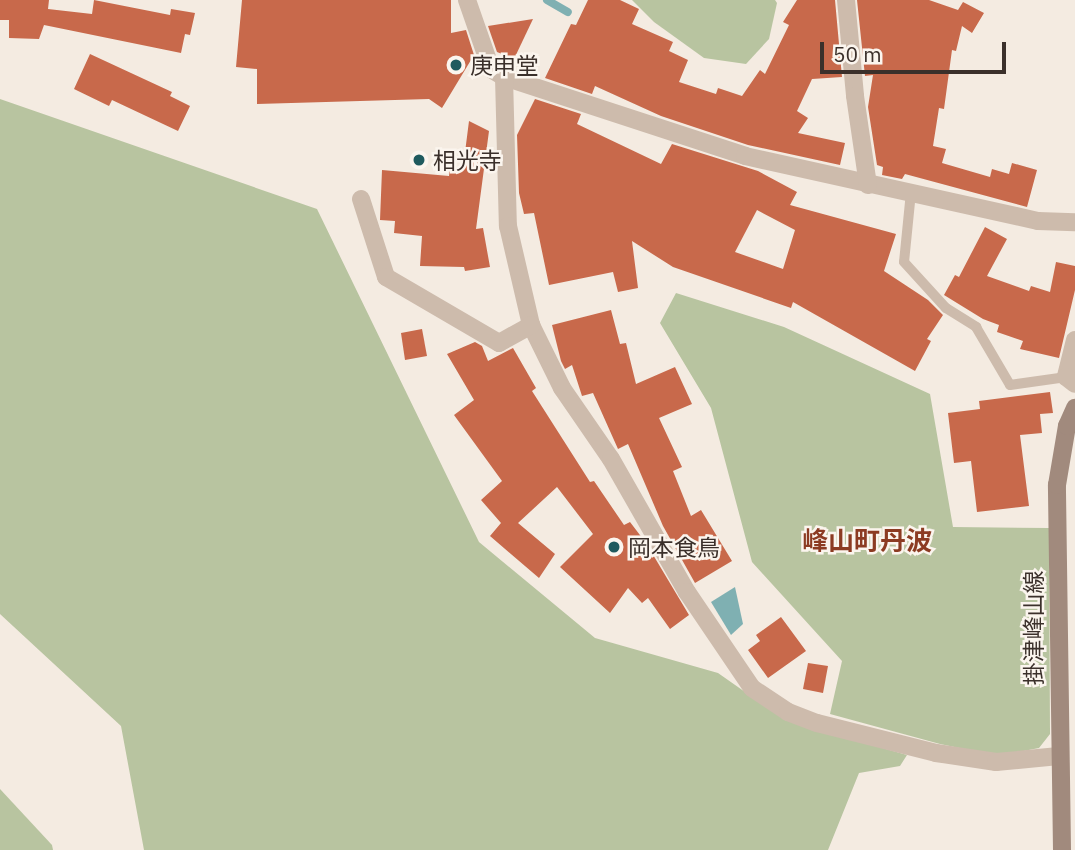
<!DOCTYPE html>
<html>
<head>
<meta charset="utf-8">
<style>
  body { margin:0 }
  #map { position:relative; width:1075px; height:850px; overflow:hidden; background:#f4ebe1; font-family:"IBM Plex Sans","Noto Sans JP",sans-serif }
  div>[style] { position:absolute }
  [style*='--x'] { left:calc(var(--x)*1px); top:calc(var(--y)*1px); width:calc(var(--w)*1px); rotate:calc(var(--a)*1deg) }
  .green>* { inset:0; background:#b8c4a0 }
  .water>* { inset:0; background:#7fb0b2 }
  .stream>* { height:8px; margin:-4px; padding:0 4px; transform-origin:4px; border-radius:4px; background:#7fb0b2 }
  .building>* { inset:0; background:#c8694b }
  .lane>* { height:10px; margin:-5px; padding:0 5px; transform-origin:5px; border-radius:5px; background:#cdbbac }
  .street>* { height:18px; margin:-9px; padding:0 9px; transform-origin:9px; border-radius:9px; background:#cdbbac }
  .secondary>* { height:18px; margin:-9px; padding:0 9px; transform-origin:9px; border-radius:9px; background:#a18a7d }
  .dots>* { width:19px; height:19px; translate:-50% -50%; box-sizing:border-box; border:4px solid #fbf5ee; border-radius:50% }
  span { translate:-50% -50%; white-space:nowrap; text-align:center; line-height:1.15; -webkit-text-stroke:5px #fbf5ee; paint-order:stroke }
  .poi-label { font-size:23px; color:#3b302b }
  .left { translate:0 -50%; text-align:left }
  .street-label { font-size:23px; color:#3b302b }
  .quarter-label { font-size:26px; color:#8c3b22; font-weight:700 }
  .scale { position:absolute; left:820px; top:42px; width:186px; height:32px; box-sizing:border-box; border:4px solid #3b302b; border-top:0; padding-left:9px; font-size:21px; line-height:24px; white-space:nowrap; color:#3b302b; -webkit-text-stroke:5px #fbf5ee; paint-order:stroke }
</style>
</head>
<body>
<div id="map">
  <div class="green">
    <i style="clip-path:polygon(632px 0,775px 0,777px 3px,769px 39px,746px 64px,704px 58px,654px 22px)"></i>
    <i style="clip-path:polygon(0 99px,317px 209px,479px 542px,595px 638px,718px 673px,785px 720px,907px 755px,900px 766px,859px 773px,828px 850px,144px 850px,121px 726px,0 614px)"></i>
    <i style="clip-path:polygon(676px 293px,784px 327px,930px 394px,953px 527px,1049px 528px,1050px 734px,1039px 748px,998px 756px,940px 744px,830px 714px,842px 661px,752px 562px,711px 408px,660px 323px)"></i>
    <i style="clip-path:polygon(0 789px,52px 845px,53px 850px,0 850px)"></i>
  </div>
  <div class="water">
    <i style="clip-path:polygon(735px 587px,743px 624px,731px 635px,711px 602px)"></i>
  </div>
  <div class="stream">
    <i style="--x:547;--y:0;--w:24;--a:30"></i>
  </div>
  <div class="building">
    <i style="clip-path:polygon(0 0,49px 0,48px 9px,92px 14px,94px 0,170px 15px,171px 9px,195px 13px,190px 35px,185px 34px,181px 53px,44px 25px,39px 39px,9px 38px,9px 20px,0 20px)"></i>
    <i style="clip-path:polygon(242px 0,451px 0,451px 33px,466px 30px,474px 55px,442px 108px,429px 99px,257px 104px,257px 69px,236px 67px)"></i>
    <i style="clip-path:polygon(588px 0,620px 0,639px 9px,632px 24px,673px 42px,669px 51px,688px 60px,679px 82px,716px 94px,718px 88px,742px 96px,760px 70px,765px 74px,789px 25px,783px 22px,797px 0,835px 0,842px 77px,812px 79px,797px 111px,808px 118px,798px 133px,845px 143px,840px 165px,748px 145px,661px 116px,595px 86px,592px 94px,545px 78px,571px 24px,576px 25px)"></i>
    <i style="clip-path:polygon(857px 0,929px 0,958px 10px,963px 2px,984px 13px,972px 33px,962px 26px,956px 51px,952px 50px,944px 109px,939px 108px,933px 146px,946px 149px,942px 163px,990px 177px,992px 169px,1009px 174px,1012px 163px,1037px 170px,1027px 207px,905px 174px,902px 179px,882px 175px,883px 167px,877px 165px,868px 107px,873px 75px,865px 76px)"></i>
    <i style="clip-path:polygon(533px 19px,514px 59px,497px 52px,488px 26px)"></i>
    <i style="clip-path:polygon(90px 54px,172px 92px,170px 96px,190px 106px,178px 131px,112px 100px,109px 106px,74px 89px)"></i>
    <i style="clip-path:polygon(evenodd,535px 99px,581px 114px,577px 124px,661px 164px,672px 144px,758px 171px,797px 192px,790px 205px,896px 234px,884px 271px,928px 300px,943px 315px,927px 339px,931px 341px,915px 371px,793px 302px,791px 308px,673px 267px,632px 241px,638px 288px,618px 292px,613px 272px,549px 285px,534px 213px,524px 214px,519px 193px,517px 135px,535px 99px,757px 210px,795px 230px,783px 269px,735px 252px,757px 210px)"></i>
    <i style="clip-path:polygon(469px 121px,489px 131px,476px 229px,483px 228px,490px 267px,465px 271px,464px 267px,420px 266px,422px 236px,394px 233px,395px 221px,380px 220px,382px 170px,449px 176px,450px 167px,463px 168px)"></i>
    <i style="clip-path:polygon(985px 227px,1007px 239px,987px 276px,1029px 291px,1031px 286px,1050px 292px,1056px 262px,1075px 266px,1075px 290px,1059px 358px,1020px 349px,1023px 341px,997px 332px,999px 325px,983px 319px,944px 295px,955px 275px,959px 277px)"></i>
    <i style="clip-path:polygon(611px 310px,620px 344px,626px 343px,636px 384px,675px 367px,692px 404px,659px 418px,682px 467px,673px 471px,691px 516px,701px 510px,732px 561px,695px 583px,663px 526px,628px 444px,618px 449px,593px 393px,582px 396px,572px 365px,565px 369px,561px 361px,552px 325px)"></i>
    <i style="clip-path:polygon(422px 329px,427px 356px,405px 360px,401px 333px)"></i>
    <i style="clip-path:polygon(475px 342px,482px 346px,488px 361px,513px 348px,536px 388px,532px 391px,590px 482px,594px 481px,624px 525px,630px 522px,646px 543px,689px 615px,670px 629px,648px 598px,642px 603px,628px 588px,610px 613px,560px 567px,593px 534px,557px 487px,518px 523px,555px 554px,539px 578px,490px 536px,501px 523px,481px 500px,502px 481px,454px 415px,474px 400px,447px 354px)"></i>
    <i style="clip-path:polygon(1050px 392px,1053px 413px,1040px 414px,1042px 433px,1020px 435px,1029px 506px,977px 512px,971px 461px,954px 463px,948px 413px,980px 409px,979px 401px)"></i>
    <i style="clip-path:polygon(781px 617px,806px 651px,768px 678px,748px 650px,760px 641px,756px 635px)"></i>
    <i style="clip-path:polygon(808px 663px,828px 666px,823px 693px,803px 689px)"></i>
  </div>
  <div class="lane">
    <i style="--x:911;--y:192;--w:70;--a:95.7"></i>
    <i style="--x:904;--y:262;--w:62;--a:47.6"></i>
    <i style="--x:946;--y:308;--w:36;--a:32"></i>
    <i style="--x:976;--y:327;--w:67;--a:59.6"></i>
    <i style="--x:1010;--y:385;--w:57;--a:-8.1"></i>
  </div>
  <div class="street">
    <i style="--x:467;--y:0;--w:73;--a:70.8"></i>
    <i style="--x:491;--y:69;--w:15;--a:32"></i>
    <i style="--x:504;--y:77;--w:254;--a:18.1"></i>
    <i style="--x:745;--y:156;--w:300;--a:12.5"></i>
    <i style="--x:1038;--y:221;--w:37;--a:2"></i>
    <i style="--x:846;--y:0;--w:96;--a:84.6"></i>
    <i style="--x:855;--y:96;--w:90;--a:81.7"></i>
    <i style="--x:504;--y:77;--w:149;--a:88.5"></i>
    <i style="--x:508;--y:226;--w:102;--a:76.9"></i>
    <i style="--x:531;--y:325;--w:70;--a:63.8"></i>
    <i style="--x:562;--y:388;--w:86;--a:55.4"></i>
    <i style="--x:611;--y:459;--w:153;--a:60.3"></i>
    <i style="--x:687;--y:592;--w:116;--a:55.9"></i>
    <i style="--x:752;--y:688;--w:43;--a:33.7"></i>
    <i style="--x:788;--y:712;--w:31;--a:21"></i>
    <i style="--x:817;--y:723;--w:123;--a:14.1"></i>
    <i style="--x:936;--y:753;--w:61;--a:8.5"></i>
    <i style="--x:996;--y:762;--w:63;--a:-5.4"></i>
    <i style="--x:361;--y:199;--w:82;--a:72.2"></i>
    <i style="--x:386;--y:277;--w:131;--a:30.3"></i>
    <i style="--x:499;--y:343;--w:37;--a:-29"></i>
    <i style="--x:1075;--y:340;--w:38;--a:104"></i>
    <i style="--x:1066;--y:377;--w:11;--a:38"></i>
  </div>
  <div class="secondary">
    <i style="--x:1062;--y:850;--w:365;--a:-90.8"></i>
    <i style="--x:1057;--y:485;--w:60;--a:-80.4"></i>
    <i style="--x:1067;--y:426;--w:20;--a:-66"></i>
  </div>
  <div class="dots">
    <i style="left:456px;top:65px;background:#1f5a5e"></i>
    <i style="left:419px;top:160px;background:#1f5a5e"></i>
    <i style="left:614px;top:547px;background:#1f5a5e"></i>
  </div>
  <div class="poi-label">
    <span class="left" style="left:470px;top:65px">庚申堂</span>
    <span class="left" style="left:433px;top:160px">相光寺</span>
    <span class="left" style="left:628px;top:547px">岡本食鳥</span>
  </div>
  <div class="street-label">
    <span style="left:1033px;top:628px;rotate:-90deg">掛津峰山線</span>
  </div>
  <div class="quarter-label">
    <span style="left:867px;top:541px">峰山町丹波</span>
  </div>
  <div class="scale">50 m</div>
</div>
</body>
</html>
